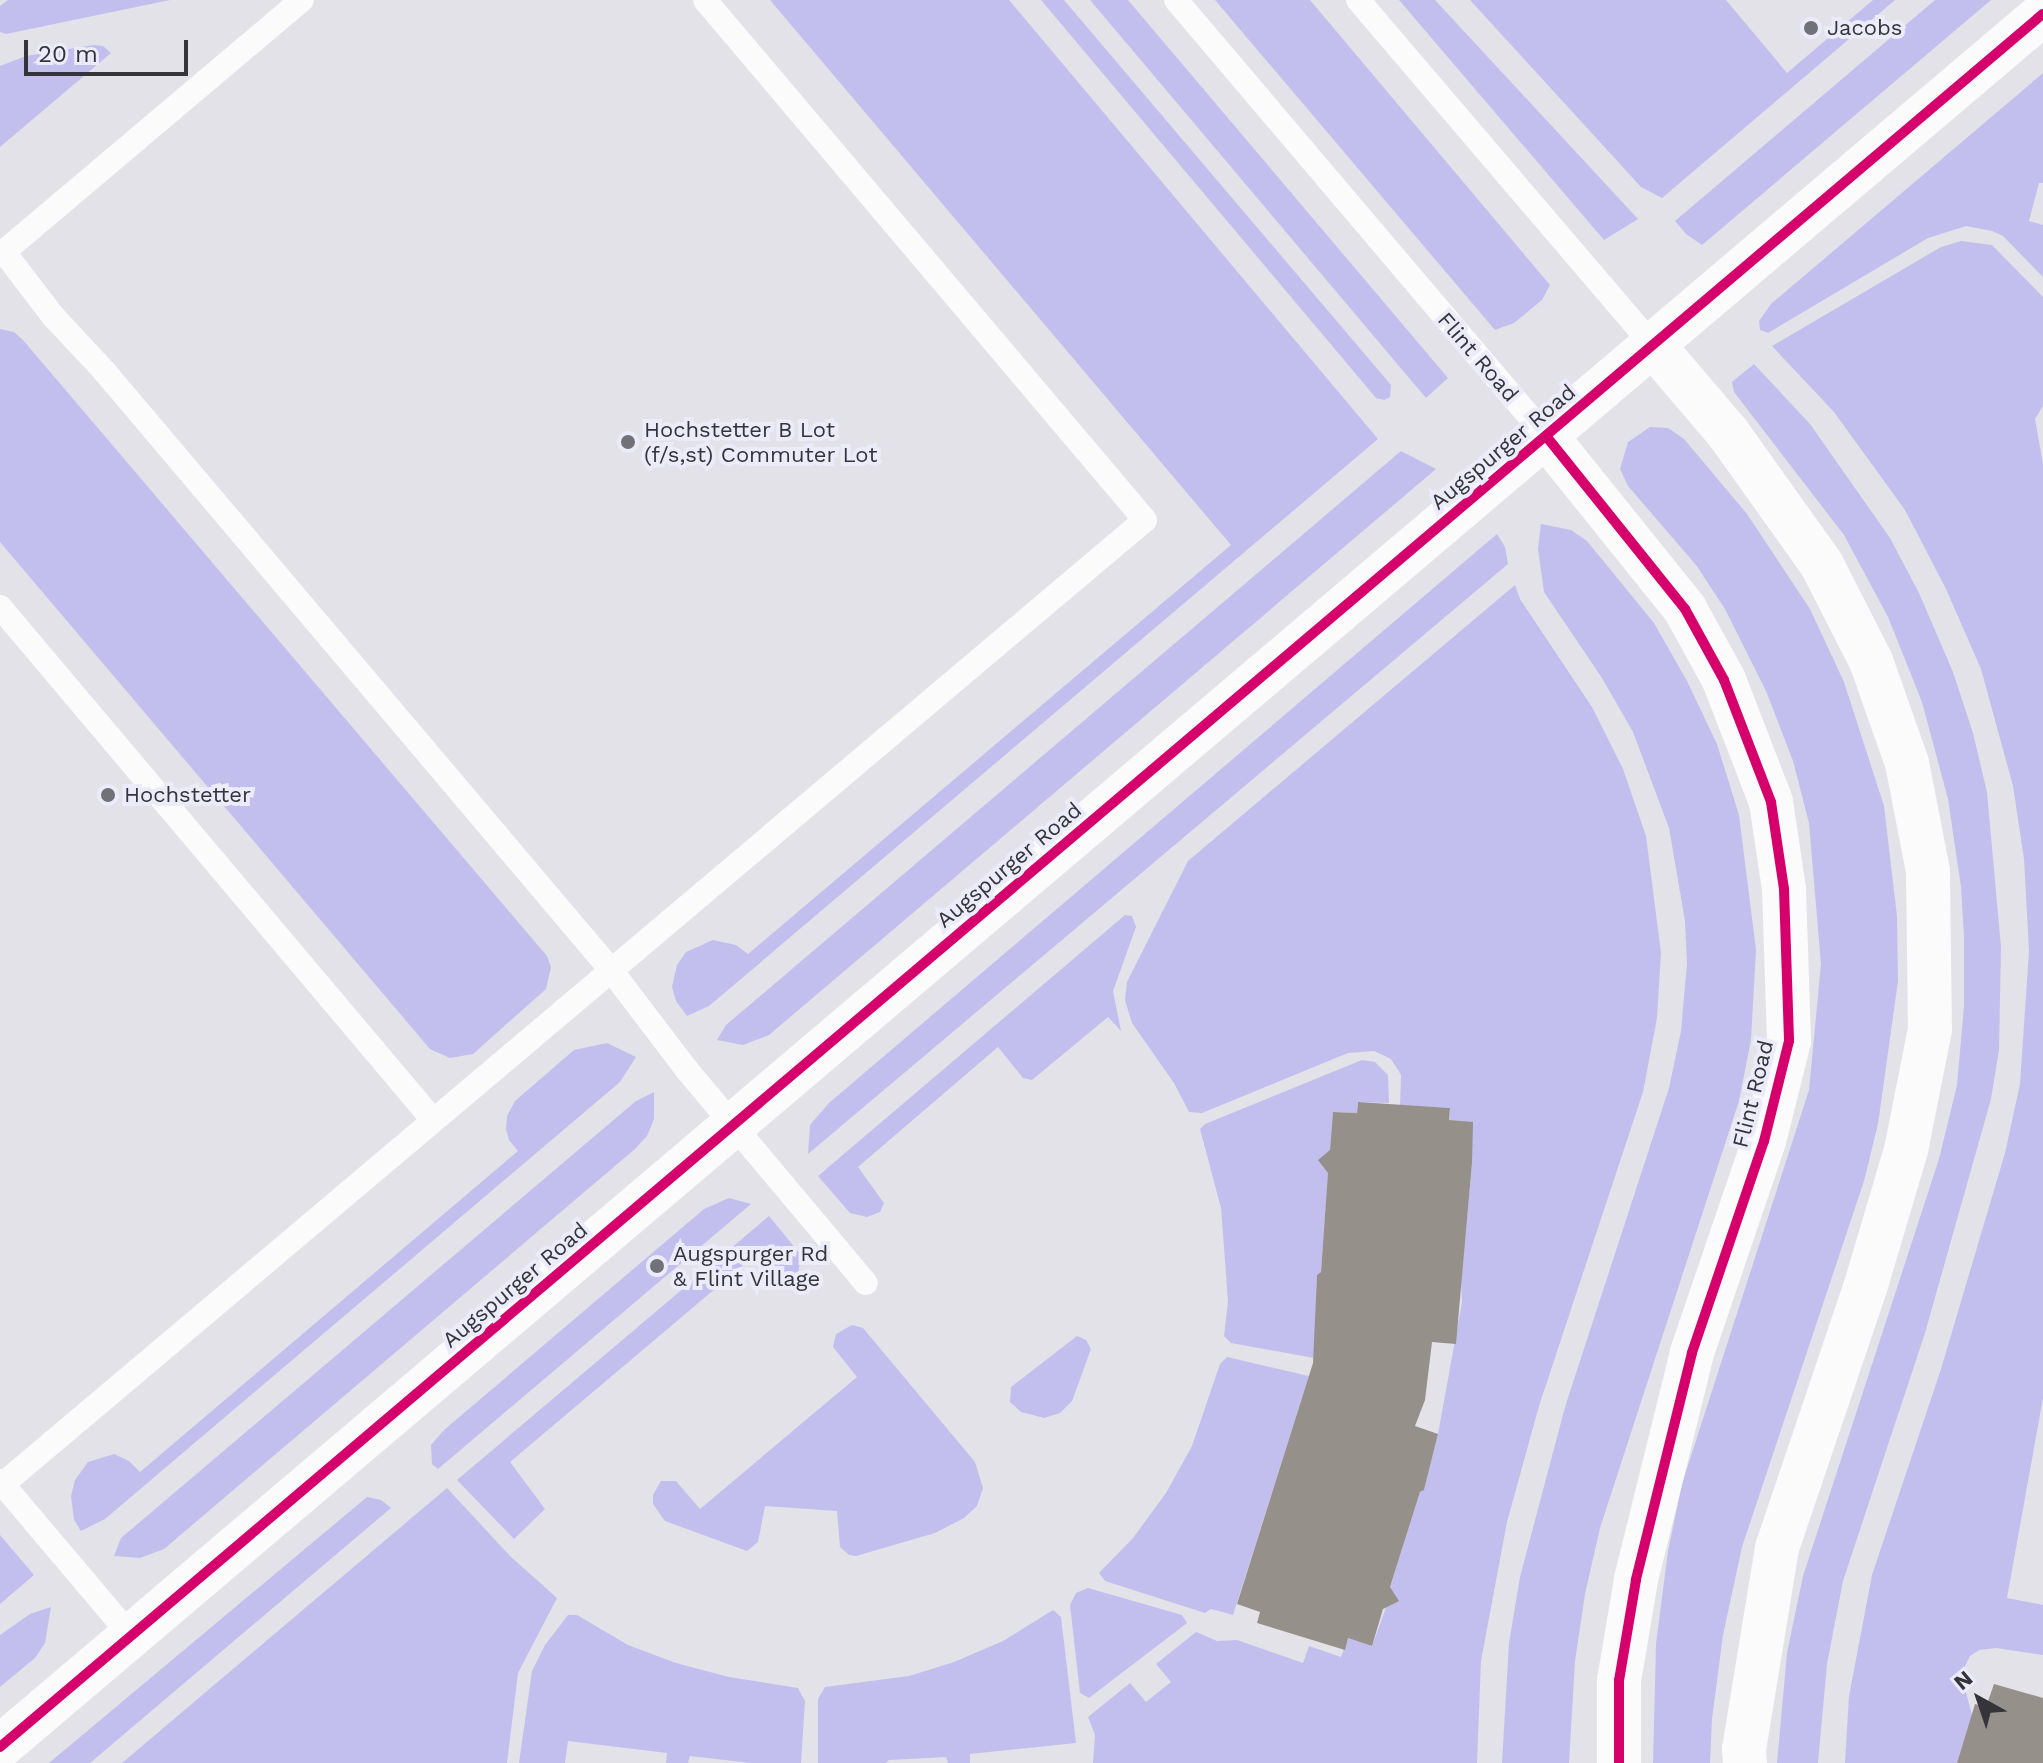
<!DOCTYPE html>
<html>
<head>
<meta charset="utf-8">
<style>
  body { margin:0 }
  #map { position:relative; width:2043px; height:1763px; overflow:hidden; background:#e2e2e8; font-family:"Work Sans",sans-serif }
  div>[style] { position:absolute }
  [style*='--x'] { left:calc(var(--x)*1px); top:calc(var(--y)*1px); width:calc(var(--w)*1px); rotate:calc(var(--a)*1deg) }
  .green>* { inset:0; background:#c2bfef }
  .building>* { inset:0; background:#959089 }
  .service>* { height:24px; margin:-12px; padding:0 12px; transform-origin:12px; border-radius:12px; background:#fbfbfc }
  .tertiary>* { height:44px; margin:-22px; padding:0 22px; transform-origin:22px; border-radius:22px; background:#fbfbfc }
  .cycleway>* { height:10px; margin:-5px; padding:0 5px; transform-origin:5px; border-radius:5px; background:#d6006c }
  .dots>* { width:22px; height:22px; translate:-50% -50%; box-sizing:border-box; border:4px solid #ebebfa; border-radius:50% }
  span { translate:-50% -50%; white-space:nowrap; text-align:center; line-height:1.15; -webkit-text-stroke:8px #ebebfa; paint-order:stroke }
  .poi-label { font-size:22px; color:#34343a }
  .left { translate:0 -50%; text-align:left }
  .street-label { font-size:22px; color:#34343a }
  .north { position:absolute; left:1939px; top:1659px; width:80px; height:80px; -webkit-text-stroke:6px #ebebfa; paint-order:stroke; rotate:320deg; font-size:22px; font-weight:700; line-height:32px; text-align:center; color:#34343a }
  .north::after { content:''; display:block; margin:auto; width:28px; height:36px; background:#34343a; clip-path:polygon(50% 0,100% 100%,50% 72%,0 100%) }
  .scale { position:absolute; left:24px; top:40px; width:164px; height:36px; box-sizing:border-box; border:4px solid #34343a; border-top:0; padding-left:10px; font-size:24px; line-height:28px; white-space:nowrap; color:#34343a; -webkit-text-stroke:6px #ebebfa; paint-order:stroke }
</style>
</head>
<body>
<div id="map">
  <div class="green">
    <i style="clip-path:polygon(8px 0,170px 0,6px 34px,0 32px,0 6px)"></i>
    <i style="clip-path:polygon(770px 0,1009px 0,1378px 439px,709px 1006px,687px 1016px,676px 1001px,672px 987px,677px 965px,686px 952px,713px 940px,736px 945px,748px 954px,1231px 545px)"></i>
    <i style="clip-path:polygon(1041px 0,1064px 0,1391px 385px,1390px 397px,1384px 400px,1376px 398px)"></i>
    <i style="clip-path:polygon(1090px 0,1128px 0,1448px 378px,1426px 398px)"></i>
    <i style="clip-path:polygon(1215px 0,1310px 0,1550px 285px,1542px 300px,1514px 323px,1495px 330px)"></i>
    <i style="clip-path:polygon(1399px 0,1435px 0,1638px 219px,1604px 240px)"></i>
    <i style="clip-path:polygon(1470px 0,1726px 0,1787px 73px,1873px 0,1895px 0,1662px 198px,1641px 187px)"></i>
    <i style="clip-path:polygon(1935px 0,1991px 0,1702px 245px,1686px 234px,1675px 221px)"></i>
    <i style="clip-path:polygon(94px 45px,103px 46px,111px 53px,0 147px,0 66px,26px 56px)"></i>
    <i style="clip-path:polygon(2043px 73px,2043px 183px,2039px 183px,2029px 221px,2043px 225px,2043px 277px,2003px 236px,1992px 231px,1966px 226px,1928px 238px,1768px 333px,1760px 330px,1759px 321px,1771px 304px)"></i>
    <i style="clip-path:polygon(1961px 241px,1992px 245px,2043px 297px,2043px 406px,2035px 419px,2043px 464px,2043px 1398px,2007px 1598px,2043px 1605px,2043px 1655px,1996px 1648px,1979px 1650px,1970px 1656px,1961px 1674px,1972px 1715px,1957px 1763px,1845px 1763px,1849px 1696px,1872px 1575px,1941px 1369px,2005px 1153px,2020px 1084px,2029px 951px,2024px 859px,2013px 786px,1981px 669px,1946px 589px,1905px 510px,1834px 412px,1772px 346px,1941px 247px)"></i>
    <i style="clip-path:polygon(0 329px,14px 332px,23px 340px,547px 956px,551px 967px,546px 989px,473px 1054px,450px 1058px,430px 1049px,0 542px)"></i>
    <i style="clip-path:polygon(1754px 364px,1810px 424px,1890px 538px,1919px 593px,1953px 672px,1973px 733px,1987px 792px,2001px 947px,1999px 1050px,1991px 1099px,1925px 1333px,1843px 1581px,1827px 1664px,1818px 1763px,1777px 1763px,1787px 1653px,1803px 1576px,1939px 1159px,1957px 1085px,1964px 1006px,1964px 936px,1961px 887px,1948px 799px,1922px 702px,1888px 617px,1844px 535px,1734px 392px,1732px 382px)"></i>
    <i style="clip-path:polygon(1650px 427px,1668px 428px,1684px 439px,1747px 514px,1810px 609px,1844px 682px,1884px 806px,1897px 916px,1898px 981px,1878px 1124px,1864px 1181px,1742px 1547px,1723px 1635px,1712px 1719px,1710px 1763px,1653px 1763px,1656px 1644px,1668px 1551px,1682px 1484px,1809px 1090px,1821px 964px,1809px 823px,1793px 761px,1766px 691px,1725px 609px,1696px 565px,1628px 486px,1620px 469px,1628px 442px)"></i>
    <i style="clip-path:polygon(1401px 451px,1436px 469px,769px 1035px,743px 1045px,717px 1040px,726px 1025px)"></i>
    <i style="clip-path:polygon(1541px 524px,1571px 530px,1587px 541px,1654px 623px,1687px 681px,1717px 744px,1739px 815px,1756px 950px,1751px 1040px,1739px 1101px,1600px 1528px,1585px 1594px,1575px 1661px,1569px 1763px,1502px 1763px,1509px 1643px,1520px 1577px,1565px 1407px,1669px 1088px,1681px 1031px,1687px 964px,1685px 921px,1669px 828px,1633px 732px,1602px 678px,1544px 592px,1538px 549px)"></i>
    <i style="clip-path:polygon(1497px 534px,1505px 547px,1508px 564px,808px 1154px,810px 1125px,829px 1103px)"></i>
    <i style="clip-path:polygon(1515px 585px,1520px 599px,1592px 707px,1623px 769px,1646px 836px,1661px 953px,1657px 1018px,1643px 1092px,1539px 1406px,1507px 1522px,1481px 1661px,1477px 1763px,1093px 1763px,1095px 1735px,1088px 1717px,1130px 1683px,1146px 1702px,1171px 1682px,1156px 1664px,1196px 1632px,1217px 1641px,1237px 1640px,1303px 1663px,1309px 1646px,1341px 1657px,1348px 1638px,1372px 1646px,1392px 1591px,1390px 1587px,1420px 1492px,1424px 1490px,1438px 1434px,1462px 1302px,1461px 1282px,1472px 1164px,1449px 1120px,1450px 1108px,1400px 1105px,1401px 1075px,1391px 1059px,1374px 1051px,1348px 1053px,1202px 1113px,1189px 1112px,1174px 1083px,1132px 1023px,1125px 1000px,1127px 982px,1188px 861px)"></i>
    <i style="clip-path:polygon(1125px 915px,1132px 916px,1136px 927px,1113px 991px,1121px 1031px,1108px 1017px,1032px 1080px,1023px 1078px,998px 1047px,858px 1167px,884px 1203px,880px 1212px,867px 1217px,850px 1213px,818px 1176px)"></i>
    <i style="clip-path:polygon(607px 1043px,636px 1057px,620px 1082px,105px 1519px,81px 1531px,74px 1520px,71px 1496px,75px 1480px,88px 1462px,114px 1454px,129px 1461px,140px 1472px,518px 1151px,509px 1140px,506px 1129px,507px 1116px,515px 1101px,574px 1050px)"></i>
    <i style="clip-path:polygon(1362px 1060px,1375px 1062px,1388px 1075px,1389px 1103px,1358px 1102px,1357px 1113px,1333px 1112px,1321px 1272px,1317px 1275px,1314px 1358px,1231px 1343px,1224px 1336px,1228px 1301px,1221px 1208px,1200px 1129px,1205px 1124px)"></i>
    <i style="clip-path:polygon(654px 1092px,654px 1119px,647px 1136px,635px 1149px,164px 1549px,140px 1558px,114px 1556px,121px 1538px,636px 1101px)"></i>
    <i style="clip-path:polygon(729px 1198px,751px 1204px,438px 1469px,432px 1464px,431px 1445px,444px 1430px,704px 1209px)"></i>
    <i style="clip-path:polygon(769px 1216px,801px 1255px,797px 1282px,783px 1287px,754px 1256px,510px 1462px,545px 1509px,514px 1539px,457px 1480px)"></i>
    <i style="clip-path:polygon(852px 1325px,863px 1328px,975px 1462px,983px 1488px,977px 1506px,964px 1518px,935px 1533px,856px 1556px,849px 1555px,840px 1547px,837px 1511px,765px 1506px,758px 1542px,747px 1551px,665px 1521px,653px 1504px,653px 1495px,661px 1481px,676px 1481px,700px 1509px,857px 1377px,833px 1347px,836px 1334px)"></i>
    <i style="clip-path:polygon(1077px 1336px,1086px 1340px,1091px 1349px,1072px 1401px,1060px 1413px,1044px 1418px,1021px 1412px,1010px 1402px,1011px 1387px)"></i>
    <i style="clip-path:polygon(1227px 1357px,1309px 1376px,1233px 1615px,1211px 1609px,1205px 1613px,1105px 1581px,1099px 1573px,1133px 1538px,1166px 1493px,1192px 1446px,1220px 1364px)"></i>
    <i style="clip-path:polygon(447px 1488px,510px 1556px,557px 1598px,518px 1673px,507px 1763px,122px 1763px)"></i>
    <i style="clip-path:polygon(367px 1497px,381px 1500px,391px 1508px,90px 1763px,49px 1763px)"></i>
    <i style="clip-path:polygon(0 1535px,34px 1575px,0 1604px)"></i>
    <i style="clip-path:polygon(1088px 1588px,1182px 1615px,1187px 1623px,1089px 1698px,1080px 1693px,1070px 1605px,1076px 1593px)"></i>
    <i style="clip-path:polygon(51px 1607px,45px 1643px,35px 1658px,0 1687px,0 1635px,30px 1614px)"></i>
    <i style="clip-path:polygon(1053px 1610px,1061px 1617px,1076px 1743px,970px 1754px,970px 1763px,948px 1763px,946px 1757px,889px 1760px,886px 1763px,818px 1763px,818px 1699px,825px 1687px,909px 1676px,954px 1662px,1003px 1641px)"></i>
    <i style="clip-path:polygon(568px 1615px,577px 1615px,628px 1645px,676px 1663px,729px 1677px,798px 1688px,805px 1701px,801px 1763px,751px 1763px,690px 1756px,688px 1763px,666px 1763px,667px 1753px,568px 1741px,565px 1763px,519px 1763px,532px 1671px,545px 1645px)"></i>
  </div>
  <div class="building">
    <i style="clip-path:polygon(1358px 1102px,1450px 1108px,1449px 1120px,1473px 1122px,1472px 1163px,1456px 1344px,1432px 1342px,1425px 1400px,1415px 1426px,1438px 1434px,1424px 1490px,1420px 1492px,1390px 1587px,1399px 1601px,1383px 1609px,1372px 1646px,1348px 1638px,1345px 1650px,1257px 1623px,1260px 1612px,1237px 1604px,1313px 1363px,1317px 1275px,1321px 1272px,1328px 1173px,1318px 1160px,1330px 1150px,1333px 1112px,1357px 1113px)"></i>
    <i style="clip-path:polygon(1994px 1684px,2043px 1698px,2043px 1763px,1957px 1763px,1975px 1704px,1986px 1707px)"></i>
  </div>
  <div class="service">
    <i style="--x:1176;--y:0;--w:572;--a:49.68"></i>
    <i style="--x:1358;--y:0;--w:454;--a:49.5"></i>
    <i style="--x:4;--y:252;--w:81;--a:52.6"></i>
    <i style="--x:53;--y:316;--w:76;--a:47.1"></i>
    <i style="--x:105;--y:372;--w:783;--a:49.76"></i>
    <i style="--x:611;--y:970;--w:126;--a:52.8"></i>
    <i style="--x:687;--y:1070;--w:278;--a:50"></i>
    <i style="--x:0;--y:255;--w:395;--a:-40.2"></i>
    <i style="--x:0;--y:607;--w:671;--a:49.83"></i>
    <i style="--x:0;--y:1481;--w:203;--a:49.8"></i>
    <i style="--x:3;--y:1484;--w:1494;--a:-40.17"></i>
    <i style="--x:1145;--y:520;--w:681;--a:-130.24"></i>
  </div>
  <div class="tertiary">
    <i style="--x:1653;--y:345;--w:116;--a:49.6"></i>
    <i style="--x:1728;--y:433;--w:162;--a:54.5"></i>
    <i style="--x:1822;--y:565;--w:108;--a:63"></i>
    <i style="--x:1871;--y:661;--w:108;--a:70.6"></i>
    <i style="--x:1907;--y:763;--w:110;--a:79"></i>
    <i style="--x:1928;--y:871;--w:158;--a:89.3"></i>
    <i style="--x:1930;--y:1029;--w:123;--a:101.2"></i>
    <i style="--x:1906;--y:1150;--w:144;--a:106.5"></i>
    <i style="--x:1865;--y:1288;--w:274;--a:108.7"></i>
    <i style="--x:1777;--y:1548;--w:204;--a:99.3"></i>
    <i style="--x:1744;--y:1749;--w:14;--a:86"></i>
    <i style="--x:1546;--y:436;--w:222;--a:51.2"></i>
    <i style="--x:1685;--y:609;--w:81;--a:61.2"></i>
    <i style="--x:1724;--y:680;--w:131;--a:68.9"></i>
    <i style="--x:1771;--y:802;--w:88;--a:81.5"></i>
    <i style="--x:1784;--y:889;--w:152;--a:88.1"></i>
    <i style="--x:1789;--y:1041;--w:103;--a:104"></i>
    <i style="--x:1764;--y:1141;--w:224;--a:108.8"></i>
    <i style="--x:1692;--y:1353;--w:234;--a:103.9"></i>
    <i style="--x:1636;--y:1580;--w:101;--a:99.6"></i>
    <i style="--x:1619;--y:1680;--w:83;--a:90"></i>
    <i style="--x:0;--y:1747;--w:2679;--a:-40.31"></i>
  </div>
  <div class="cycleway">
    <i style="--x:1546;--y:436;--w:222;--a:51.2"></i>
    <i style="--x:1685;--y:609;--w:81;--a:61.2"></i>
    <i style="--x:1724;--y:680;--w:131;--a:68.9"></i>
    <i style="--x:1771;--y:802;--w:88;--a:81.5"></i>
    <i style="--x:1784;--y:889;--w:152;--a:88.1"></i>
    <i style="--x:1789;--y:1041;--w:103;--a:104"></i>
    <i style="--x:1764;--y:1141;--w:224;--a:108.8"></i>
    <i style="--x:1692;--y:1353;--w:234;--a:103.9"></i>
    <i style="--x:1636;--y:1580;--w:101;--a:99.6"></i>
    <i style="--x:1619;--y:1680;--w:83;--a:90"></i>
    <i style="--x:0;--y:1747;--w:2679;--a:-40.31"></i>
  </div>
  <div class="dots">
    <i style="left:1811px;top:28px;background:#717177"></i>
    <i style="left:628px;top:442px;background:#717177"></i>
    <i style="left:108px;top:795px;background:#717177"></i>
    <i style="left:657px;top:1266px;background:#717177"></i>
  </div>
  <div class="poi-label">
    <span class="left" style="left:1827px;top:28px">Jacobs</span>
    <span class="left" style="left:644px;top:442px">Hochstetter B Lot<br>(f/s,st) Commuter Lot</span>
    <span class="left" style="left:124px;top:795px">Hochstetter</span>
    <span class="left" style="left:673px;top:1266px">Augspurger Rd<br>&amp; Flint Village</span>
  </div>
  <div class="street-label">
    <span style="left:1478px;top:357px;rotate:49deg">Flint Road</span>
    <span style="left:1503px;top:447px;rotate:-40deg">Augspurger Road</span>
    <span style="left:1009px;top:865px;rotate:-40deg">Augspurger Road</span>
    <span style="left:1753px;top:1094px;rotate:-76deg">Flint Road</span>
    <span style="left:515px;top:1285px;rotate:-40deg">Augspurger Road</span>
  </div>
  <div class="north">N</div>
  <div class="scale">20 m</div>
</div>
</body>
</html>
